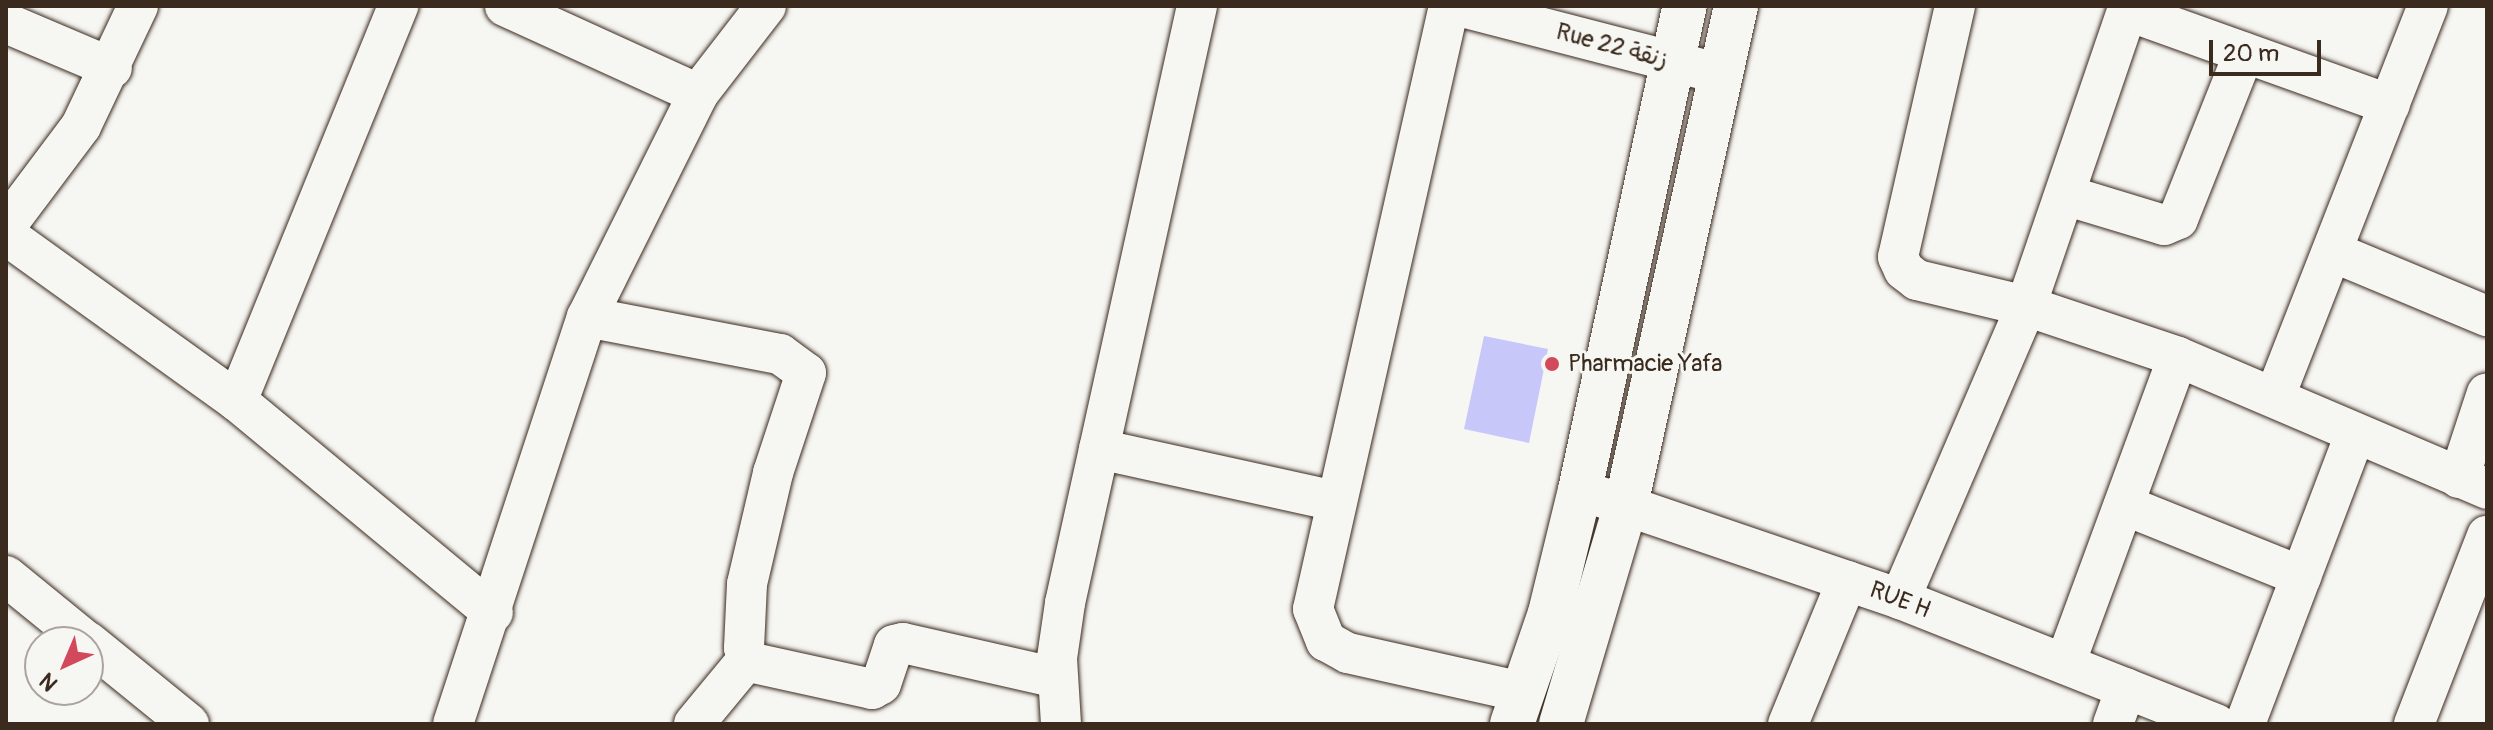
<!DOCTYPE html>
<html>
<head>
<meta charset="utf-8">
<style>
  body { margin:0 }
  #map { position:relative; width:2493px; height:730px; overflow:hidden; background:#f6f6f2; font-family:Pangolin,"Playpen Sans Arabic",sans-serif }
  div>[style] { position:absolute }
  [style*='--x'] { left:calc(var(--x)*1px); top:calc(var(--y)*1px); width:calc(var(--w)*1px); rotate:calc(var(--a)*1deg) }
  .building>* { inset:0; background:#c8c7fa }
  .roads { filter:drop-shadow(0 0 2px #3b2a1e) drop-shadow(0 0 2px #3b2a1e) }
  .street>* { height:40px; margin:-20px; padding:0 20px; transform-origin:20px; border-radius:20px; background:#f6f6f2 }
  .secondary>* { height:44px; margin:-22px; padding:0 22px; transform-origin:22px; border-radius:22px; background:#f6f6f2 }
  .dots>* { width:22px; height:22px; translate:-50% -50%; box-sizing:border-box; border:4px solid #f6f6f2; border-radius:50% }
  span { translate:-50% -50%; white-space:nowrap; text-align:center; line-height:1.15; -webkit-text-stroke:6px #f6f6f2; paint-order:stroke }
  .street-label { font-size:24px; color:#3b2a1e }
  .poi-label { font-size:24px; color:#3b2a1e }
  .left { translate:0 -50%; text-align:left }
  .frame { position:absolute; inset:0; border:8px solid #3b2a1e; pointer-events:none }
  .north { position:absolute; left:24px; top:626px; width:80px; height:80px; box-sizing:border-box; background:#f6f6f2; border:2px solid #aba49d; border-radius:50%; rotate:224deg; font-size:22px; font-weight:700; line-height:32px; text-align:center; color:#3b2a1e }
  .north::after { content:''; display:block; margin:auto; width:28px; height:36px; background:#d1495b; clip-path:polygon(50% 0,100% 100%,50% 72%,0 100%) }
  .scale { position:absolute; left:2209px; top:40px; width:112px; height:36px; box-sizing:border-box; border:4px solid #3b2a1e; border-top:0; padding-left:10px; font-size:24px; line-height:28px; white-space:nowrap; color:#3b2a1e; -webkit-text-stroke:6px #f6f6f2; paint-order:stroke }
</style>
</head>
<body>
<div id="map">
  <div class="building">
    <i style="clip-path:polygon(1484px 336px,1548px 349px,1529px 443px,1464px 429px)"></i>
  </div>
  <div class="roads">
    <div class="street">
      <i style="--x:505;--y:6;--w:212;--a:24.5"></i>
      <i style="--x:1449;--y:6;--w:618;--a:102.71"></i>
      <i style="--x:1313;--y:609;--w:35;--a:68"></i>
      <i style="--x:1326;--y:641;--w:25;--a:29"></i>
      <i style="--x:1348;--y:653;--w:179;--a:12.6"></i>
      <i style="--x:1458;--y:6;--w:271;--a:14.5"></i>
      <i style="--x:1955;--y:6;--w:257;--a:102.8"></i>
      <i style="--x:1898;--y:257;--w:14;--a:65"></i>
      <i style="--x:1904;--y:270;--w:16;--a:38"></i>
      <i style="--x:1917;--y:280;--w:112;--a:13.4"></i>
      <i style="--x:2026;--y:306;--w:160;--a:18.5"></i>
      <i style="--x:2178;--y:357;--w:336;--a:23.1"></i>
      <i style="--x:2128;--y:11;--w:278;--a:19.7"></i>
      <i style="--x:6;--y:23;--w:115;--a:23"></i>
      <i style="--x:2065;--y:195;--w:103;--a:16.9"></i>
      <i style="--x:2164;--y:225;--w:15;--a:-23"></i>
      <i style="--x:2178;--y:219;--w:179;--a:-68.3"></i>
      <i style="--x:6;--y:226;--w:125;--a:-53.1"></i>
      <i style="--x:81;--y:126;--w:133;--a:-64.6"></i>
      <i style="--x:6;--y:235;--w:284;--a:35.7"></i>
      <i style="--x:237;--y:401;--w:332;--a:39.6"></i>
      <i style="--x:2333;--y:252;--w:167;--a:22.6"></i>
      <i style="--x:587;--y:317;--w:197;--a:10.9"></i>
      <i style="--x:780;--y:354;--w:32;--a:36"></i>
      <i style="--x:806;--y:373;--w:105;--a:108.3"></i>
      <i style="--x:773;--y:473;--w:114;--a:103.2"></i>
      <i style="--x:747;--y:584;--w:64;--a:92.7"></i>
      <i style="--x:744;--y:648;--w:15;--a:70"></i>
      <i style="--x:749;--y:662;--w:126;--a:12.4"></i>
      <i style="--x:872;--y:689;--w:10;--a:-29"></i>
      <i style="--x:881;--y:684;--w:41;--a:-71.6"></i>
      <i style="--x:894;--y:645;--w:9;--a:-13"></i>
      <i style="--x:903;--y:643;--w:158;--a:12.8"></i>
      <i style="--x:2275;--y:396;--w:419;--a:-68.6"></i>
      <i style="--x:237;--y:401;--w:427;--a:-67.8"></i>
      <i style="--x:1099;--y:449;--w:243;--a:12.4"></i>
      <i style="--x:2459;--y:478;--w:89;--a:-71.8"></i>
      <i style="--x:1580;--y:490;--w:338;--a:18.8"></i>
      <i style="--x:1900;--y:599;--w:340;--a:21.6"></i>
      <i style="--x:2124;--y:505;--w:191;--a:21.9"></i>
      <i style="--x:6;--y:576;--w:104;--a:39.2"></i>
      <i style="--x:1900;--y:599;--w:319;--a:-66.7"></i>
      <i style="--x:2026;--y:306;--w:317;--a:-71.1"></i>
      <i style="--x:88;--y:642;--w:130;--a:39.1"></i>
      <i style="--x:2065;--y:664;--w:327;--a:-69.8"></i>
      <i style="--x:453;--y:724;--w:428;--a:-71.8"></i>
      <i style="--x:587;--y:317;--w:249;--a:-63.5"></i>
      <i style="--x:698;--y:94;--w:111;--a:-52.3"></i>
      <i style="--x:694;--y:724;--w:83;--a:-50.4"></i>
      <i style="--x:1061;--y:724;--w:66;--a:-93.5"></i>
      <i style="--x:1057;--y:658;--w:56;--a:-81.7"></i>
      <i style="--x:1065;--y:603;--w:611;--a:-77.53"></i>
      <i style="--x:1788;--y:724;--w:155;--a:-67.6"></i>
      <i style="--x:2113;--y:724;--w:38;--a:-70"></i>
      <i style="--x:2245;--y:724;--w:309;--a:-69.2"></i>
      <i style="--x:2414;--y:724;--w:202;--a:-68.8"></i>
    </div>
    <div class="secondary">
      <i style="--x:1512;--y:724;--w:117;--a:-71.1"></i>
      <i style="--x:1550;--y:613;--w:127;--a:-76.3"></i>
      <i style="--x:1580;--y:490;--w:495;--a:-77.8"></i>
      <i style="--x:1561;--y:724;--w:228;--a:-73.5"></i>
      <i style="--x:1626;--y:505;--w:511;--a:-77.57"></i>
    </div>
  </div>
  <div class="dots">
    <i style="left:1552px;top:364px;background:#d1495b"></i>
  </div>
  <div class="street-label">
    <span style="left:1612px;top:46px;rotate:15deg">Rue 22 زنقة</span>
    <span style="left:1900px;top:600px;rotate:21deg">RUE H</span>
  </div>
  <div class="poi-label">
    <span class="left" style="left:1568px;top:364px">Pharmacie Yafa</span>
  </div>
  <div class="frame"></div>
  <div class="north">N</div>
  <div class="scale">20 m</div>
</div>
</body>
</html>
